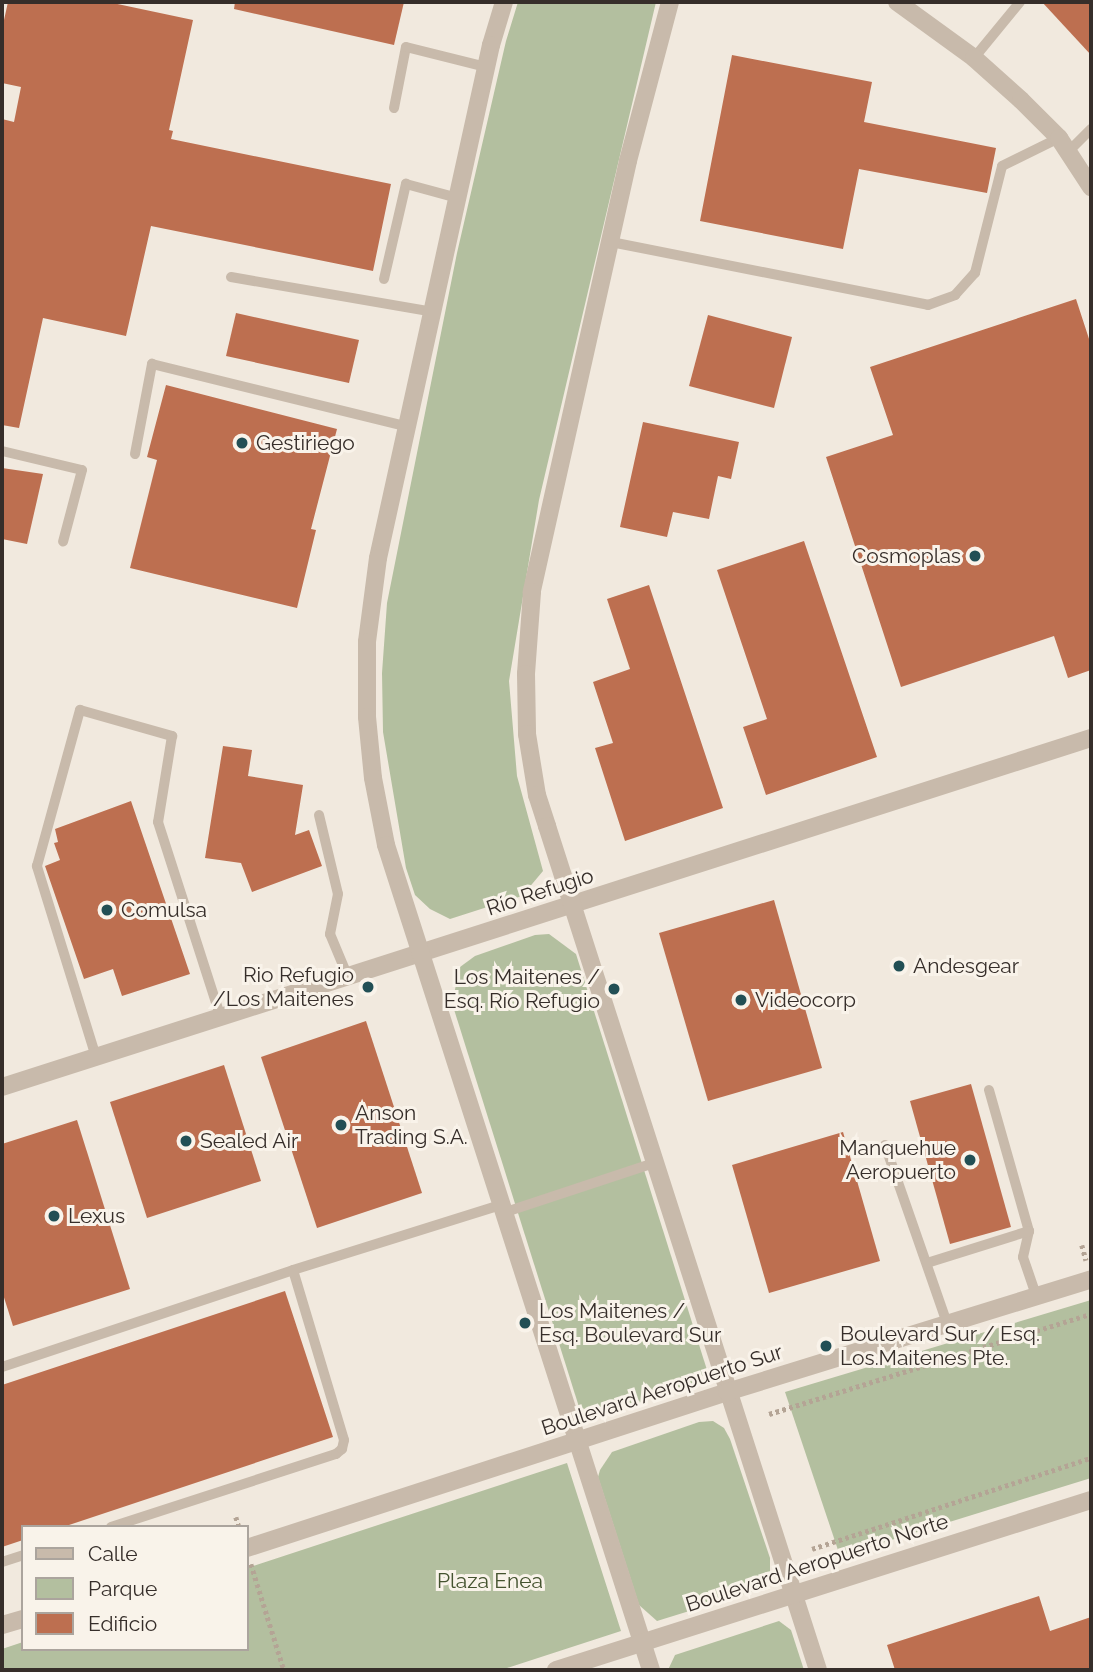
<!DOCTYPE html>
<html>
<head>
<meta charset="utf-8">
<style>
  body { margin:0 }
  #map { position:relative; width:1093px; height:1672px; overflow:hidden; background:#f1e9de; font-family:Raleway,sans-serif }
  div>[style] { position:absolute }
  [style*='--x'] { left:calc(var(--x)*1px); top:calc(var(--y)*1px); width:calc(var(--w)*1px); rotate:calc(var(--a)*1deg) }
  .green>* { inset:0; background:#b3bf9f }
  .building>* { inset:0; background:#bd6f50 }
  .path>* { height:4.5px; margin-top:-2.25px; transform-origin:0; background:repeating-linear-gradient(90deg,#b4a495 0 3.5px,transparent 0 7px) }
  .service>* { height:10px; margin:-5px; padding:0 5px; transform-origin:5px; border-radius:5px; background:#c8baab }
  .minor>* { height:18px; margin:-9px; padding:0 9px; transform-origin:9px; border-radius:9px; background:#c8baab }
  .tertiary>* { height:18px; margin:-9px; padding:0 9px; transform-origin:9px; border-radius:9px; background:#c8baab }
  .dots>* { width:19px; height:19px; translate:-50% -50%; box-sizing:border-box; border:4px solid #f9f3ea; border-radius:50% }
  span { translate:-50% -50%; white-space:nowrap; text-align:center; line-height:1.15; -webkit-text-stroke:6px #f9f3ea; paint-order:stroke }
  .poi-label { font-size:21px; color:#362e2a }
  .left { translate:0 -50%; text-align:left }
  .right { translate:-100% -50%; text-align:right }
  .street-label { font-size:21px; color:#362e2a }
  .park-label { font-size:21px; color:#44532f }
  .frame { position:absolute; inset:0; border:4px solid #362e2a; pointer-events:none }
  .legend { position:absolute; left:21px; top:1525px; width:228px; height:126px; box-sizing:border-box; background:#f9f3ea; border:2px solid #aba49d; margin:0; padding:9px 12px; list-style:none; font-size:21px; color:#362e2a }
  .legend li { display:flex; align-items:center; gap:14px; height:35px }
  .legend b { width:35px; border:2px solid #aba49d }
</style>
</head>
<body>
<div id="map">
  <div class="green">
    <i style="clip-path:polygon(518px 2px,656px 2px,539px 500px,509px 681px,517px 776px,543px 871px,522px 896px,450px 919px,430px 909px,415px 895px,406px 868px,383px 732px,382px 673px,387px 603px,457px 253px,506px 41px)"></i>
    <i style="clip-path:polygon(549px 934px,576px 954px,707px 1370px,696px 1384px,602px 1415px,579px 1407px,452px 1003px,460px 967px,475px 956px,535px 935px)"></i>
    <i style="clip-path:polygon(1091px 1300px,1091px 1478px,840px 1556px,785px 1392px)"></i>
    <i style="clip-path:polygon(713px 1421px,724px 1428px,730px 1439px,770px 1558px,770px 1572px,766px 1584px,754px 1591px,657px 1621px,639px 1605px,598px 1477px,600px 1470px,612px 1452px,699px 1422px)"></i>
    <i style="clip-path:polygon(567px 1463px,621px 1631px,501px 1670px,2px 1670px,2px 1649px,23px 1642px,23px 1649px,247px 1649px,247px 1568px)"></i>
    <i style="clip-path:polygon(779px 1621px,791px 1630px,804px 1670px,668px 1670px,675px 1655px)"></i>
  </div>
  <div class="building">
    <i style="clip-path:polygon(8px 2px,108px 2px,193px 20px,169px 130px,173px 131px,171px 139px,391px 184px,373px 271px,151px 226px,126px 336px,43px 318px,19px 428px,2px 425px,2px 119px,14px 122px,21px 87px,2px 83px,2px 29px)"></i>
    <i style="clip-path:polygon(235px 2px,404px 2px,394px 45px,234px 9px)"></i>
    <i style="clip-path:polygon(1042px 2px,1091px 2px,1091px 55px)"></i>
    <i style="clip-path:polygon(732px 55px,872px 82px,864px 122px,996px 148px,987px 193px,859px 169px,843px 249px,700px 221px)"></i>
    <i style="clip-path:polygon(1076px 299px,1091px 345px,1091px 670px,1068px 678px,1054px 636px,901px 687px,826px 457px,893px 435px,870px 367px)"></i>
    <i style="clip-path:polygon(236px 313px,359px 340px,349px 383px,226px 356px)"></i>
    <i style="clip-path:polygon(708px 315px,792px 337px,774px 408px,689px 386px)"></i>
    <i style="clip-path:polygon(166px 385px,337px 429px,311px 529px,316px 530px,297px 608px,130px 568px,157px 460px,147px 457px)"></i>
    <i style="clip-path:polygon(643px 422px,739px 442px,731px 479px,718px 476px,709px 519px,673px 512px,667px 537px,620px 527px)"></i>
    <i style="clip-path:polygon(2px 468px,43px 474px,27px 544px,2px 539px)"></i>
    <i style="clip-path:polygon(804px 541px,877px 757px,766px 795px,743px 727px,767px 719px,717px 570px)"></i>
    <i style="clip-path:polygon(649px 585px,723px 808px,625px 841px,595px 748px,613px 743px,593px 682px,630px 669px,607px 599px)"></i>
    <i style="clip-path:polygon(223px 746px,252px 750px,248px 776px,303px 785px,295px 835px,309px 830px,322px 866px,252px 892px,241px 863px,205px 858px)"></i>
    <i style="clip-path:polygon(131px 801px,190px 974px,122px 996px,113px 969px,84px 979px,45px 866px,60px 860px,54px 843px,58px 842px,55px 829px)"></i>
    <i style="clip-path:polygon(774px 900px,822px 1068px,708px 1101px,659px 933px)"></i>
    <i style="clip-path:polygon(366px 1021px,422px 1193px,317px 1228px,261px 1057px)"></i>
    <i style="clip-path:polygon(224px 1065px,261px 1181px,147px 1218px,110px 1102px)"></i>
    <i style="clip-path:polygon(971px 1084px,1011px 1227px,950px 1244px,910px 1101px)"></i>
    <i style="clip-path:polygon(77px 1120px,130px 1289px,13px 1326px,2px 1291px,2px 1144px)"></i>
    <i style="clip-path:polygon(843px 1132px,880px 1261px,769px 1293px,732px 1165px)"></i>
    <i style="clip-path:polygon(285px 1291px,333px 1437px,63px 1527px,23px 1527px,23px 1540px,2px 1547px,2px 1385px)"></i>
    <i style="clip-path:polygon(1039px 1596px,1050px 1631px,1091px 1617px,1091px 1670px,895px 1670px,887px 1645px)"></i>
  </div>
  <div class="path">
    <i style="--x:1082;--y:1245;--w:16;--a:75"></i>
    <i style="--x:769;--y:1414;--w:337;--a:-17.3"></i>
    <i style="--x:236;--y:1517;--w:10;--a:73"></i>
    <i style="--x:812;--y:1549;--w:293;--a:-18.1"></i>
    <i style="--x:251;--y:1564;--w:111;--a:72.7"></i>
  </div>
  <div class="service">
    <i style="--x:974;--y:58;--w:72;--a:-50.6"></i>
    <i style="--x:394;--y:108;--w:62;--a:-78.9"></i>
    <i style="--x:406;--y:47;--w:82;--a:14"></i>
    <i style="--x:1069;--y:151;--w:31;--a:-45"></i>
    <i style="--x:611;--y:242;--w:323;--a:11.2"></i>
    <i style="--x:928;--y:305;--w:29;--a:-20"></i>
    <i style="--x:955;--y:295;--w:30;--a:-48"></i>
    <i style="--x:975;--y:273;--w:110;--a:-75.8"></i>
    <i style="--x:1002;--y:166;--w:64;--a:-26.2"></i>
    <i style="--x:231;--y:277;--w:205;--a:9.8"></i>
    <i style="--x:384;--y:279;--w:98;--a:-77"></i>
    <i style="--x:406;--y:184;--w:54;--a:15.1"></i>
    <i style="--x:2;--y:451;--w:82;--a:13.4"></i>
    <i style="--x:82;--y:470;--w:74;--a:104.8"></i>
    <i style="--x:135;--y:454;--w:92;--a:-79.3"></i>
    <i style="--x:152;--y:364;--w:264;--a:13.8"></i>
    <i style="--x:319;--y:815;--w:81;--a:76.5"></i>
    <i style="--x:338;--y:894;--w:41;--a:101.3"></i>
    <i style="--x:330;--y:934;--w:47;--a:67.3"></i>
    <i style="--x:96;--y:1057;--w:200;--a:-107.2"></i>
    <i style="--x:37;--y:866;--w:162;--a:-74.6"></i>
    <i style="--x:80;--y:710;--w:96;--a:15.8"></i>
    <i style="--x:172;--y:736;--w:87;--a:99.2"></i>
    <i style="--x:158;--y:822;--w:206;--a:72.2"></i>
    <i style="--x:989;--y:1090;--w:147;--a:74.2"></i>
    <i style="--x:1029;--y:1231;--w:27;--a:103"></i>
    <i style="--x:1023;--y:1257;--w:40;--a:71.1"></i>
    <i style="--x:885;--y:1145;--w:188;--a:70.8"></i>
    <i style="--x:503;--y:1213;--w:159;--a:-18.3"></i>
    <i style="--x:927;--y:1263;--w:107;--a:-17.4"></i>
    <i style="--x:2;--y:1367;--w:307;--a:-18.4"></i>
    <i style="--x:293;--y:1270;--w:217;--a:-17.4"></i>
    <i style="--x:111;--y:1527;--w:237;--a:-18"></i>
    <i style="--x:336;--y:1454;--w:8;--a:-40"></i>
    <i style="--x:342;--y:1449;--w:9;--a:-77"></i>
    <i style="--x:344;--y:1440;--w:177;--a:-106.7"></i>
    <i style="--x:2;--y:1562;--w:22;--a:-18"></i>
  </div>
  <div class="minor">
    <i style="--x:2;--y:1087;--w:1144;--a:-17.77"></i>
  </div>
  <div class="tertiary">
    <i style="--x:504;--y:2;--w:45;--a:106.8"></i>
    <i style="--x:491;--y:45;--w:525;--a:102.42"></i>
    <i style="--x:378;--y:558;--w:85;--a:97.5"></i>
    <i style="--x:367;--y:642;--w:75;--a:90"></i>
    <i style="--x:367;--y:717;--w:61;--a:84.4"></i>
    <i style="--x:373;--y:778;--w:68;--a:79"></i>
    <i style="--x:386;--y:845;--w:867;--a:72.19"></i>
    <i style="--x:670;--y:2;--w:164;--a:104.8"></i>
    <i style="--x:628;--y:161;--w:442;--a:102.6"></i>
    <i style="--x:532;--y:592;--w:82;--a:94.2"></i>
    <i style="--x:526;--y:674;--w:60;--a:89"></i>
    <i style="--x:527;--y:734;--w:62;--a:80.7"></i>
    <i style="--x:537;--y:795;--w:33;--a:72"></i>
    <i style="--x:547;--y:826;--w:886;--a:72.2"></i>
    <i style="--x:897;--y:2;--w:95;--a:36"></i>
    <i style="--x:974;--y:58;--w:63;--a:41.8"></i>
    <i style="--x:1021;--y:100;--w:54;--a:45"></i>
    <i style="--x:1059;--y:138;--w:59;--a:56.9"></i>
    <i style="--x:247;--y:1548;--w:505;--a:-18"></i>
    <i style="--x:727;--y:1392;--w:381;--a:-17.2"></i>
    <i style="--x:2;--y:1625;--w:22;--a:-16"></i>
    <i style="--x:556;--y:1670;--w:561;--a:-17.63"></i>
  </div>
  <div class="dots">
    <i style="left:242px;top:443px;background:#224f55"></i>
    <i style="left:975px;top:556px;background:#224f55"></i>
    <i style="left:107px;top:910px;background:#224f55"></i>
    <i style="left:899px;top:966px;background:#224f55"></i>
    <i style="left:368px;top:987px;background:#224f55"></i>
    <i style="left:614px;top:989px;background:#224f55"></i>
    <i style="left:741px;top:1000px;background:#224f55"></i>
    <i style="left:341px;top:1125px;background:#224f55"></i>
    <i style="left:186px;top:1141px;background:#224f55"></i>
    <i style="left:970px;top:1160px;background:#224f55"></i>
    <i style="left:54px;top:1216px;background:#224f55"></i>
    <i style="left:525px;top:1323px;background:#224f55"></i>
    <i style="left:826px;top:1346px;background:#224f55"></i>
  </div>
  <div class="poi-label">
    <span class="left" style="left:256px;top:443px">Gestiriego</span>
    <span class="right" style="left:961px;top:556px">Cosmoplas</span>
    <span class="left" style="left:121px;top:910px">Comulsa</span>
    <span class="left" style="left:913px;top:966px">Andesgear</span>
    <span class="right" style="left:354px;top:987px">Rio Refugio<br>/Los Maitenes</span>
    <span class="right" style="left:600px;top:989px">Los Maitenes /<br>Esq. Río Refugio</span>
    <span class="left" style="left:755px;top:1000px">Videocorp</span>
    <span class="left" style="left:355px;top:1125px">Anson<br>Trading S.A.</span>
    <span class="left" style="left:200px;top:1141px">Sealed Air</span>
    <span class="right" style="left:956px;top:1160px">Manquehue<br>Aeropuerto</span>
    <span class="left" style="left:68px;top:1216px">Lexus</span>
    <span class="left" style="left:539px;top:1323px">Los Maitenes /<br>Esq. Boulevard Sur</span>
    <span class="left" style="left:840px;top:1346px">Boulevard Sur / Esq.<br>Los.Maitenes Pte.</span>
  </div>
  <div class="street-label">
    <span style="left:540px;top:892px;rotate:-18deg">Río Refugio</span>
    <span style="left:662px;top:1390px;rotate:-18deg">Boulevard Aeropuerto Sur</span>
    <span style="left:817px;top:1563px;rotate:-18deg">Boulevard Aeropuerto Norte</span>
  </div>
  <div class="park-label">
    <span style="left:490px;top:1581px">Plaza Enea</span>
  </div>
  <div class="frame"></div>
  <ul class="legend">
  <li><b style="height:9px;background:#c8baab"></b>Calle</li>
  <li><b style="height:19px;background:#b3bf9f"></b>Parque</li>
  <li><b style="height:19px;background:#bd6f50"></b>Edificio</li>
  </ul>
</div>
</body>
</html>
